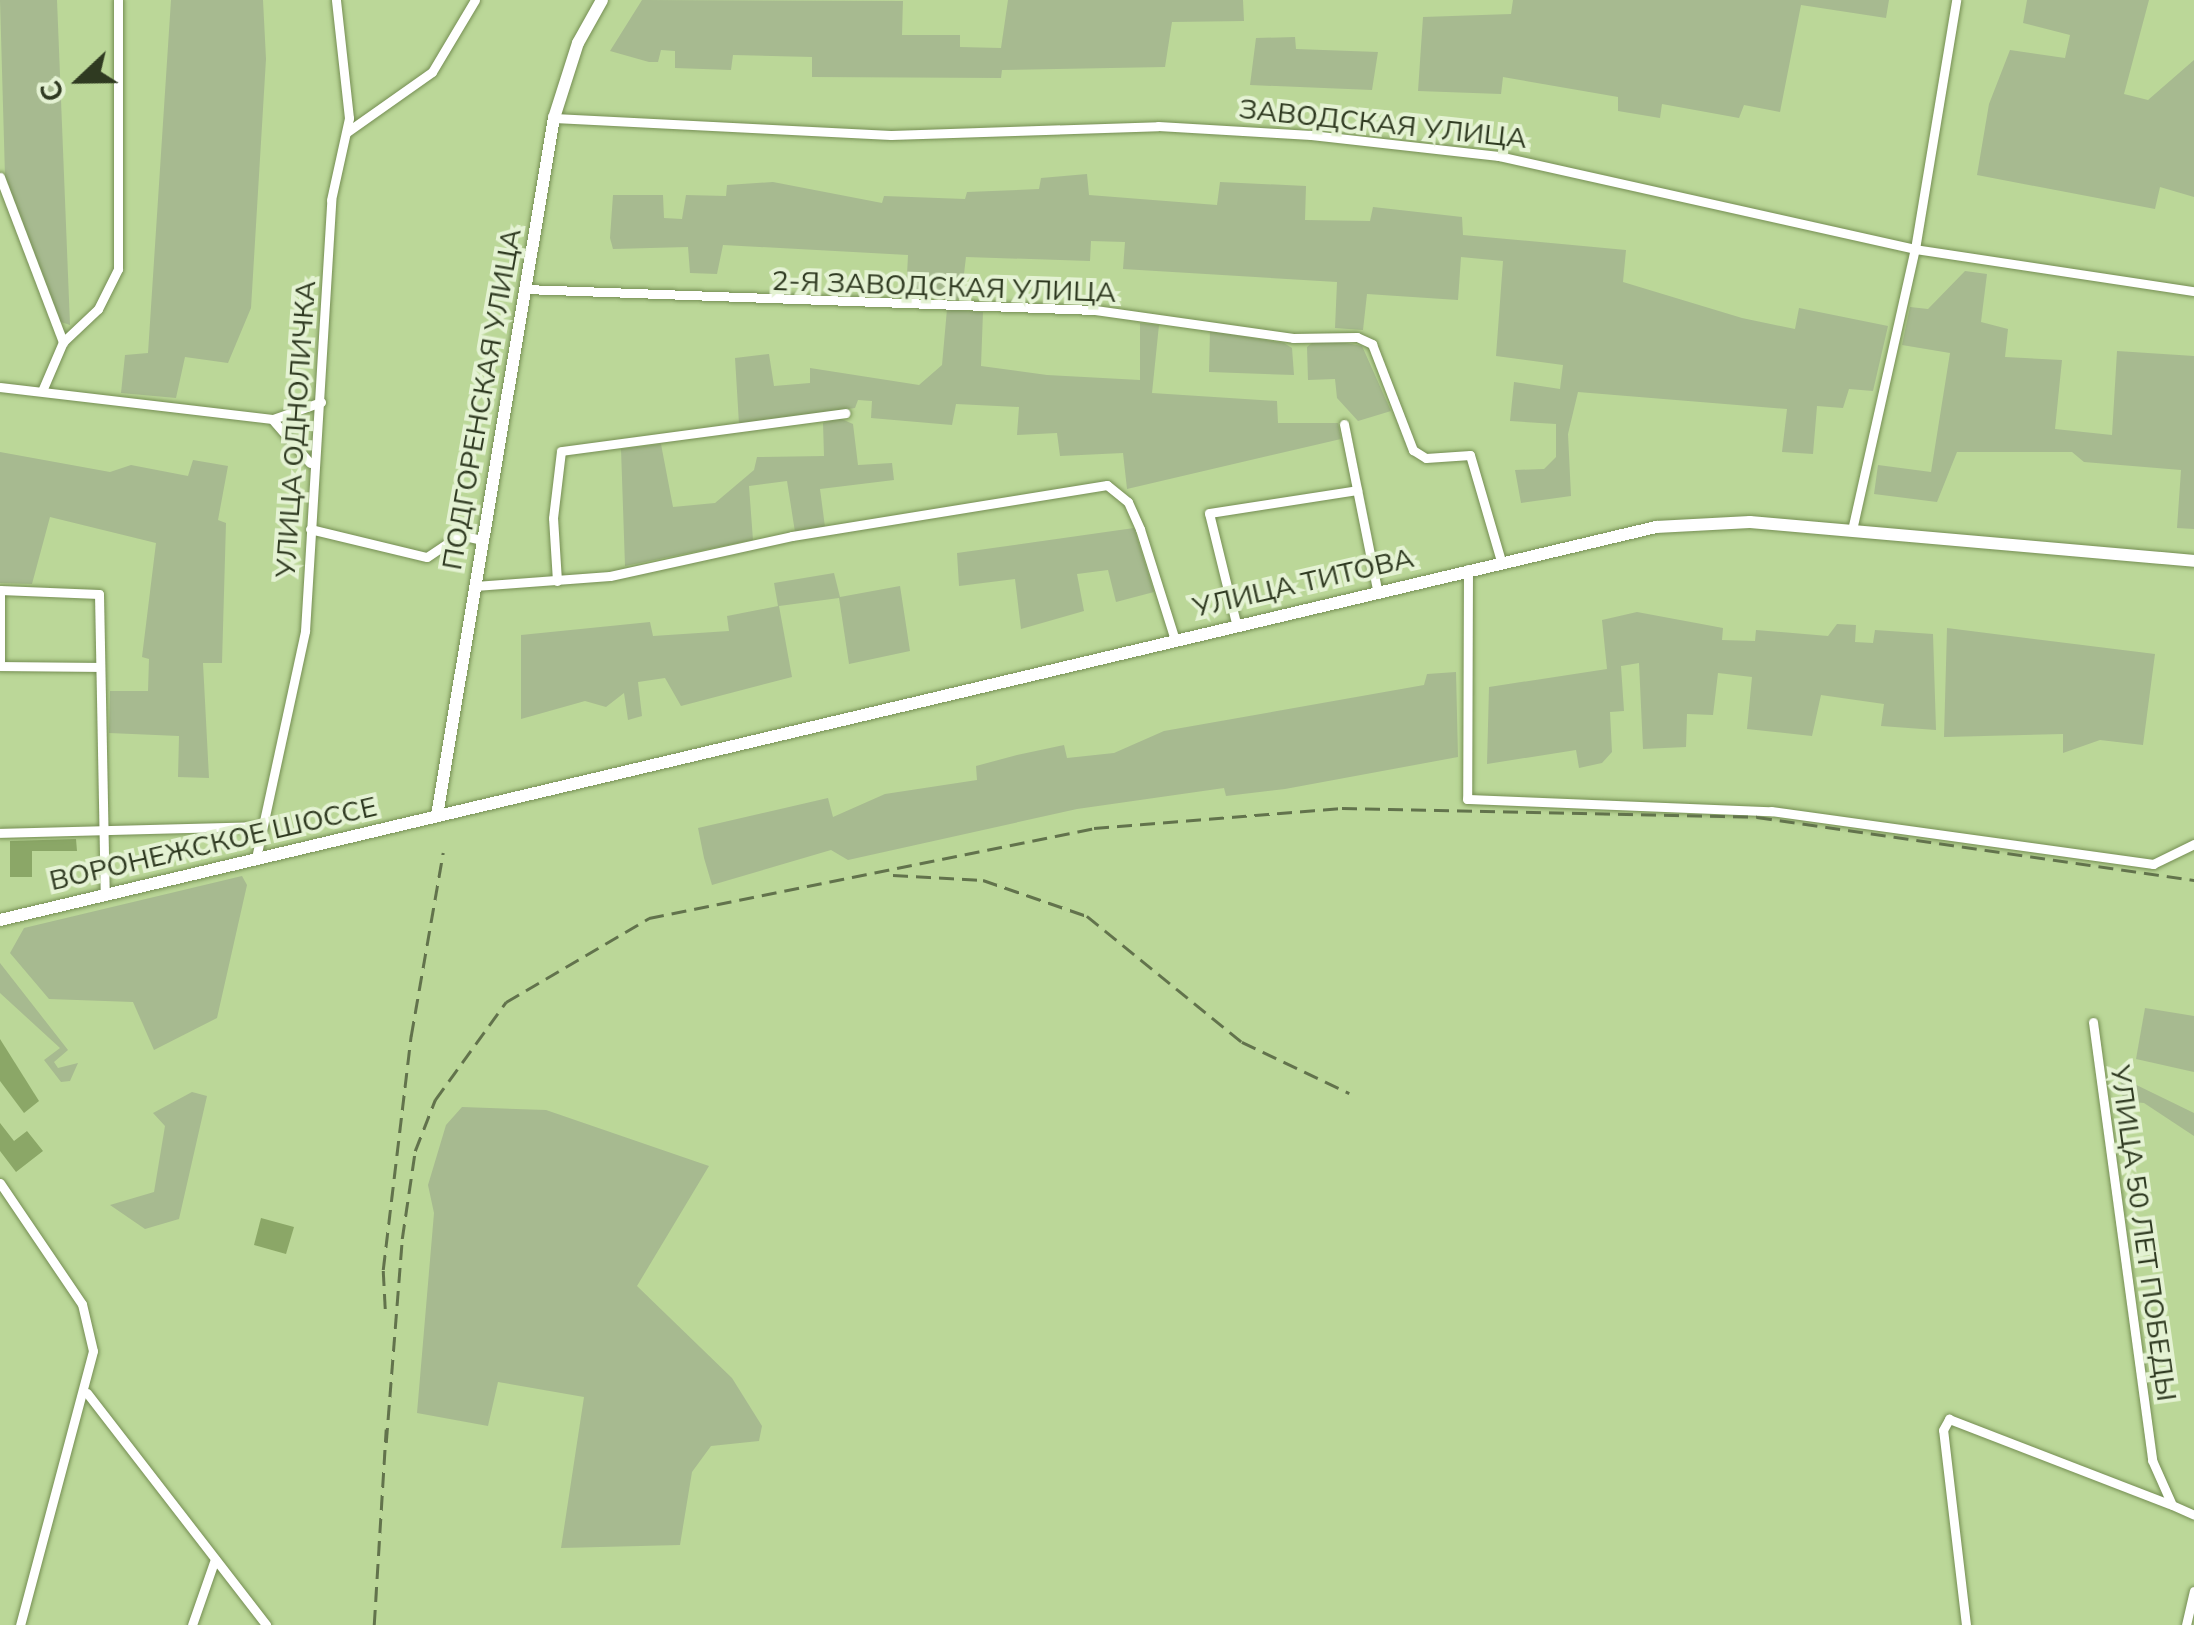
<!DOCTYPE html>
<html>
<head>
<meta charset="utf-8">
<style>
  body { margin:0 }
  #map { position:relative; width:2194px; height:1625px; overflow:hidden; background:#bbd798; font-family:Mulish,sans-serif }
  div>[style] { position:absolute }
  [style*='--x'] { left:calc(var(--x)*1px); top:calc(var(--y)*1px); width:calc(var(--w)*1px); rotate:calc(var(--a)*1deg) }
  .green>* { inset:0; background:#a7ba90 }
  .building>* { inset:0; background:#8ba767 }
  .roads { filter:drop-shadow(0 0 2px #758e53) drop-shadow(0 0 2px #758e53) }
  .street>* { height:9px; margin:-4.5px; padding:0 4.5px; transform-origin:4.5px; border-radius:4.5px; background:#fff }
  .secondary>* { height:12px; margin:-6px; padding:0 6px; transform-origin:6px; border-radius:6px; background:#fff }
  .rail>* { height:2.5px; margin-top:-1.25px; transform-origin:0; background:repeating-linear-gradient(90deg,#62734c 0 15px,transparent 0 23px) }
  span { translate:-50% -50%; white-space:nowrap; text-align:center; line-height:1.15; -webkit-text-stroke:8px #e4f2d3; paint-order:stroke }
  .street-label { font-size:28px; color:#2f3a21 }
  .north { position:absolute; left:30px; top:30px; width:100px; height:100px; -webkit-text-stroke:8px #e4f2d3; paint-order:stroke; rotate:248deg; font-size:28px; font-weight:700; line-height:40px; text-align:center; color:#2f3a21 }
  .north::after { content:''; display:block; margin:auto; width:35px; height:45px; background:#2f3a21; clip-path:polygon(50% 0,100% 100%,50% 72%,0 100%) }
</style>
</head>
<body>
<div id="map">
  <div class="green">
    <i style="clip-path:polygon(0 0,57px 0,70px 325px,61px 322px,5px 176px)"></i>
    <i style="clip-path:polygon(171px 0,263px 0,266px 59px,251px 308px,228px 363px,185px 357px,176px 398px,121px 393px,125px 355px,148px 353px)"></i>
    <i style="clip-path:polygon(642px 0,903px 1px,902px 35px,960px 35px,960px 47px,1001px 48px,1008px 0,1243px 0,1244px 21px,1172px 22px,1165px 67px,1002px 70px,1001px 78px,812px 77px,812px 57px,733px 55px,731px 70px,675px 68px,675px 51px,661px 50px,658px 62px,649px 62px,610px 51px)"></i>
    <i style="clip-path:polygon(1513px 0,1889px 0,1886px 18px,1801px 5px,1780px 112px,1744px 105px,1739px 118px,1662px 104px,1660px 118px,1618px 111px,1618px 97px,1503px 77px,1501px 94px,1418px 91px,1423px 17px,1511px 14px)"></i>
    <i style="clip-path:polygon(2027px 0,2149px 0,2124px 94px,2148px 100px,2194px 60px,2194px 197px,2160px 187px,2155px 209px,1977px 175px,1989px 104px,2010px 50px,2065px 58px,2070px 35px,2023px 23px)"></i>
    <i style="clip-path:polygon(1295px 37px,1296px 49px,1378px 52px,1372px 90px,1250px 85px,1256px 38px)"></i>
    <i style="clip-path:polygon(1087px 174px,1089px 195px,1217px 205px,1220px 182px,1306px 186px,1305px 220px,1370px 221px,1373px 207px,1462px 217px,1463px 235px,1626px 250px,1623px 282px,1742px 318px,1795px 329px,1799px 308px,1888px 326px,1873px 391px,1849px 389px,1843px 408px,1817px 406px,1813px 454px,1782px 452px,1787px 409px,1578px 392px,1568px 434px,1571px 496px,1521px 503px,1515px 470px,1544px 469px,1556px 457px,1556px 424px,1510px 421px,1514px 382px,1560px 389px,1563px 365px,1496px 356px,1503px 261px,1461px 257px,1458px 300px,1367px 294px,1363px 330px,1335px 328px,1337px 282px,1123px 269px,1125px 242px,1091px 241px,1090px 261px,966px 257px,961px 299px,906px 295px,908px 255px,723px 245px,717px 274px,690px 273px,688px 247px,613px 249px,610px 238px,613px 195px,663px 195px,664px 218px,682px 219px,686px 195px,726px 196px,727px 185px,773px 182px,882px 203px,884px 196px,965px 199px,967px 192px,1039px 189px,1041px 178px)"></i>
    <i style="clip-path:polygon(1965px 271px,1987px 274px,1981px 322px,2008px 329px,2005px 357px,2062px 360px,2055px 429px,2112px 435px,2117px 351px,2194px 356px,2194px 529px,2177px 528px,2181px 470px,2084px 462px,2072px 452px,1957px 452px,1937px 502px,1874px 494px,1878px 465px,1931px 472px,1950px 353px,1902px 345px,1910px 307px,1928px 309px)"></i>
    <i style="clip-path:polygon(947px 309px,983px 312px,981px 366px,1047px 375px,1140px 380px,1140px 323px,1159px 325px,1152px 393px,1277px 401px,1278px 423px,1338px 423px,1341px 439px,1127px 489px,1123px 453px,1060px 456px,1057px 433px,1017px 435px,1019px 407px,956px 404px,952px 425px,871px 418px,872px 401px,858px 400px,855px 408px,739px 424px,735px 358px,769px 354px,774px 386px,810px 383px,810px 368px,919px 385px,942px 365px)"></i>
    <i style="clip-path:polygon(1210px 331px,1284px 343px,1292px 348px,1294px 375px,1209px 372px)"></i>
    <i style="clip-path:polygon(1318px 338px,1362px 346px,1391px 411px,1358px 421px,1337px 398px,1335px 379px,1308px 380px,1307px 347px)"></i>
    <i style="clip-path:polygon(839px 418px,853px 424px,858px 465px,892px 463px,894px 480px,820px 489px,825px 527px,795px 532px,787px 481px,749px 486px,753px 540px,625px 566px,621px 449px,661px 444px,673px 507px,715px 503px,754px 470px,757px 457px,824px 456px,823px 423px)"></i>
    <i style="clip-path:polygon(0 452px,110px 472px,131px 465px,188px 476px,193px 460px,228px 466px,218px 520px,226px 523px,222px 663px,203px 663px,209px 778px,178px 777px,179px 736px,109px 733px,110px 691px,148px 691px,149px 659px,142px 657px,156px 543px,50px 517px,32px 584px,0 583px)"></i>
    <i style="clip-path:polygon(1134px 528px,1154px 592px,1116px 602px,1108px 570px,1077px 574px,1084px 611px,1021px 629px,1015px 579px,959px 586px,957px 553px)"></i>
    <i style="clip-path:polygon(834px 573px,840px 597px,900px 586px,910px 651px,849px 664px,839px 598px,779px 606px,792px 677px,681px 706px,665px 678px,638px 682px,642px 716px,628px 720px,624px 693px,606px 707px,585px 701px,521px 719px,521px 635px,650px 622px,653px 636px,729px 631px,727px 616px,778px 606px,774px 583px)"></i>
    <i style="clip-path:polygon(1637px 612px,1723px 628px,1722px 640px,1755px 641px,1756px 630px,1828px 636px,1837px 624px,1856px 625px,1855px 642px,1873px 643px,1875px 630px,1933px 634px,1936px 730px,1881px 726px,1884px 704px,1821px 695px,1812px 736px,1747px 729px,1752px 677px,1718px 673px,1713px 715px,1687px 714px,1686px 747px,1643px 749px,1639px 663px,1621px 666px,1624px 711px,1610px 712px,1612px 752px,1602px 763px,1579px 768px,1576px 750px,1487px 764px,1489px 687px,1607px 669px,1602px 620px)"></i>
    <i style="clip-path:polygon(1947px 628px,2155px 654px,2143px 745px,2100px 740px,2063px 753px,2063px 734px,1944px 737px)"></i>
    <i style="clip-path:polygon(1456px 672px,1458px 757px,1285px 789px,1226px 796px,1224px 788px,1077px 809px,848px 860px,831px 850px,712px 885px,704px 858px,698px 828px,828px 798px,833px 817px,885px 794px,977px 780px,976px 766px,1017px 755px,1064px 745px,1067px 758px,1114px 753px,1164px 731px,1424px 685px,1427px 674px)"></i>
    <i style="clip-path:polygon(242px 876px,247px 885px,217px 1018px,154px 1050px,133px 1002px,49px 999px,10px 953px,24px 928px)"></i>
    <i style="clip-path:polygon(0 963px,68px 1050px,54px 1062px,58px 1068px,78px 1063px,70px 1081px,61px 1082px,44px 1060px,60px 1048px,0 993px)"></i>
    <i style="clip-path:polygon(2145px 1008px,2194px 1016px,2194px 1072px,2136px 1059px)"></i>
    <i style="clip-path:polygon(2120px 1077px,2194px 1113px,2194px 1136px,2144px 1103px,2123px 1101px)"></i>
    <i style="clip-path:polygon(192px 1092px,207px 1096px,179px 1219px,145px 1229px,110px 1205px,154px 1192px,165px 1126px,153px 1113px)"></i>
    <i style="clip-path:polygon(462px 1107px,546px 1110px,709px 1166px,637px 1286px,732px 1378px,762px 1426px,759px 1441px,711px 1446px,692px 1472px,680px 1545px,561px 1548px,584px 1397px,498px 1382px,488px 1426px,417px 1413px,434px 1213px,428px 1185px,446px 1125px)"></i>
  </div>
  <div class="building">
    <i style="clip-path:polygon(76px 839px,77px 851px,32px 851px,32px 877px,10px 877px,10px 841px)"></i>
    <i style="clip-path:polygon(0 1039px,39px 1101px,24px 1113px,0 1081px)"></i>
    <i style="clip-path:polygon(0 1123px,14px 1141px,27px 1131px,43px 1151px,16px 1172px,0 1151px)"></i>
    <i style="clip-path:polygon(261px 1218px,294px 1227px,286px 1254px,254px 1245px)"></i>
  </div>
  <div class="roads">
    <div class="street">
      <i style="--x:554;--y:118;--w:337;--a:2.9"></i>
      <i style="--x:891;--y:135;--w:267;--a:-1.9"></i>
      <i style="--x:1158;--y:126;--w:153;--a:3.4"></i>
      <i style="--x:1311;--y:135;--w:189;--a:6.4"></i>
      <i style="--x:1499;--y:156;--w:426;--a:12.6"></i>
      <i style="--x:1915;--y:249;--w:282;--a:8.6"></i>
      <i style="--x:347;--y:132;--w:104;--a:-35.2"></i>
      <i style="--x:432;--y:72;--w:84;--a:-59.2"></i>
      <i style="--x:0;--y:177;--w:177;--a:69.1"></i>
      <i style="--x:525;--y:289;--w:570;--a:2.11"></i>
      <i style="--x:1095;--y:310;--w:200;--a:8"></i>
      <i style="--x:1293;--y:338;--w:64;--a:-0.9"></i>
      <i style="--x:1357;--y:337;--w:17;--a:25"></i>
      <i style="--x:1372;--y:344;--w:114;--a:68.9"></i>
      <i style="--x:1413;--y:450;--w:15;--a:32"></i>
      <i style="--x:1426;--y:458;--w:44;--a:-3.9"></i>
      <i style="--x:1470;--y:455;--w:110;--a:73.7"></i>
      <i style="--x:0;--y:387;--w:274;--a:6.7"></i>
      <i style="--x:272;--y:419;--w:58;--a:49.2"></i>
      <i style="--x:42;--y:391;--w:53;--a:-66.8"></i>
      <i style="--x:63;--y:342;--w:48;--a:-43.3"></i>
      <i style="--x:98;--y:309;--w:45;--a:-63.4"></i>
      <i style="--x:118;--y:269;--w:269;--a:-90"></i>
      <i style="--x:273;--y:419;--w:51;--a:-19.5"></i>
      <i style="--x:1344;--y:424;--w:168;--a:78.7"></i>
      <i style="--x:310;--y:529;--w:120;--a:13.5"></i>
      <i style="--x:427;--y:557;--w:40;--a:-34"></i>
      <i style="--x:460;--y:535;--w:23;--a:13"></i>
      <i style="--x:1852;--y:530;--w:288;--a:-77.4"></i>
      <i style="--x:1915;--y:249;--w:252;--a:-80.6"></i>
      <i style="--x:1468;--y:569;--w:230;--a:90.2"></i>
      <i style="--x:1467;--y:799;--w:304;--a:2.3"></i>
      <i style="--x:1771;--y:811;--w:386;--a:7.9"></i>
      <i style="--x:2153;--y:864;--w:46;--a:-26"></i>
      <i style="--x:557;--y:581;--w:63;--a:-93.6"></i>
      <i style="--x:553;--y:518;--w:67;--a:-83.2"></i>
      <i style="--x:561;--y:451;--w:287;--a:-7.6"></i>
      <i style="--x:475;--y:586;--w:135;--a:-4.2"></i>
      <i style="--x:610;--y:576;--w:186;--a:-12.4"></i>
      <i style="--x:792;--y:536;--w:319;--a:-9.2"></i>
      <i style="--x:1107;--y:485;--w:27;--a:39"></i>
      <i style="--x:1128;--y:502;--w:30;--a:66"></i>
      <i style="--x:1140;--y:529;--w:113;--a:72.5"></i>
      <i style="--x:0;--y:590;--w:99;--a:2.3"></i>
      <i style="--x:99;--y:594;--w:301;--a:88.9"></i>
      <i style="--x:0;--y:590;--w:76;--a:90"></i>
      <i style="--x:1236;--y:623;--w:113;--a:-103.8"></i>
      <i style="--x:1209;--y:513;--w:150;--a:-8.8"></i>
      <i style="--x:0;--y:666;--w:100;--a:0.6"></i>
      <i style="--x:0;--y:833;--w:260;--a:-1.5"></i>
      <i style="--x:256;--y:858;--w:232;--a:-77.8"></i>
      <i style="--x:305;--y:631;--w:432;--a:-86.5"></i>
      <i style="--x:331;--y:200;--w:84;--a:-77.6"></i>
      <i style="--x:349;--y:118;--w:119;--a:-96.3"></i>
      <i style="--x:2093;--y:1022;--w:442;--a:82.3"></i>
      <i style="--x:2152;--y:1460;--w:49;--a:66"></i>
      <i style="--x:2172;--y:1505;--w:24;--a:24"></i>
      <i style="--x:0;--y:1183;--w:146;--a:55.9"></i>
      <i style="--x:82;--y:1304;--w:48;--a:76.8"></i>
      <i style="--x:93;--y:1351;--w:284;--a:104.9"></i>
      <i style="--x:87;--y:1393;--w:293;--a:52.3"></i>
      <i style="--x:192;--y:1625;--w:70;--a:-70.8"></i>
      <i style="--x:1966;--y:1625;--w:196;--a:-96.7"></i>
      <i style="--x:1943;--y:1430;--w:13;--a:-61"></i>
      <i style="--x:1949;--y:1419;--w:236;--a:21.1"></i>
      <i style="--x:2186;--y:1625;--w:35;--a:-77"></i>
    </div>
    <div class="secondary">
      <i style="--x:437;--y:815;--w:707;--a:-80.47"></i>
      <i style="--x:554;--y:118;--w:79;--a:-72.3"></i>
      <i style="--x:578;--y:43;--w:49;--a:-60.8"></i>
      <i style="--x:0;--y:920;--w:1702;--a:-13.35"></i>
      <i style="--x:1656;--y:527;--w:94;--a:-3"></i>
      <i style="--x:1750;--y:522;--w:446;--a:5"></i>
    </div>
  </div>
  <div class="rail">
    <i style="--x:893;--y:875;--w:90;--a:3.2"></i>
    <i style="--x:983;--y:880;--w:110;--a:19.1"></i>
    <i style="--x:1087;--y:916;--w:200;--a:39.1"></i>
    <i style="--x:1242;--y:1042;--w:119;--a:25.5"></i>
    <i style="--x:385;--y:1309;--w:39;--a:-93"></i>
    <i style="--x:383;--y:1270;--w:236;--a:-83.2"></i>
    <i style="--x:411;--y:1036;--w:186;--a:-80.1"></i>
    <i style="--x:386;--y:1443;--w:205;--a:-85.5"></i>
    <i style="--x:402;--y:1239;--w:89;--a:-81.6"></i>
    <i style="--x:415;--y:1151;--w:55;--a:-68.6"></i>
    <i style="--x:435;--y:1100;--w:121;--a:-54.1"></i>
    <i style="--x:506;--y:1002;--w:166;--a:-30.4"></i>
    <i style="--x:649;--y:918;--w:454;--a:-11.4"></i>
    <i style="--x:1094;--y:828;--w:249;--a:-4.6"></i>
    <i style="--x:1342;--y:808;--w:415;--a:1.2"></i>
    <i style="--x:1757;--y:817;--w:442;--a:8.2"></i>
    <i style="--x:374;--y:1625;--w:196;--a:-86.5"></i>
  </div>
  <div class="street-label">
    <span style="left:1383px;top:123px;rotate:6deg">ЗАВОДСКАЯ УЛИЦА</span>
    <span style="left:944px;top:286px;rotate:2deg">2-Я ЗАВОДСКАЯ УЛИЦА</span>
    <span style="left:481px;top:399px;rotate:-80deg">ПОДГОРЕНСКАЯ УЛИЦА</span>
    <span style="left:295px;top:429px;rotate:-86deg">УЛИЦА ОДНОЛИЧКА</span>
    <span style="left:1303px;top:582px;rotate:-13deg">УЛИЦА ТИТОВА</span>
    <span style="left:213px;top:843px;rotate:-13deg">ВОРОНЕЖСКОЕ ШОССЕ</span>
    <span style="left:2144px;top:1233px;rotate:82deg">УЛИЦА 50 ЛЕТ ПОБЕДЫ</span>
  </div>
  <div class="north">С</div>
</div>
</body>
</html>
